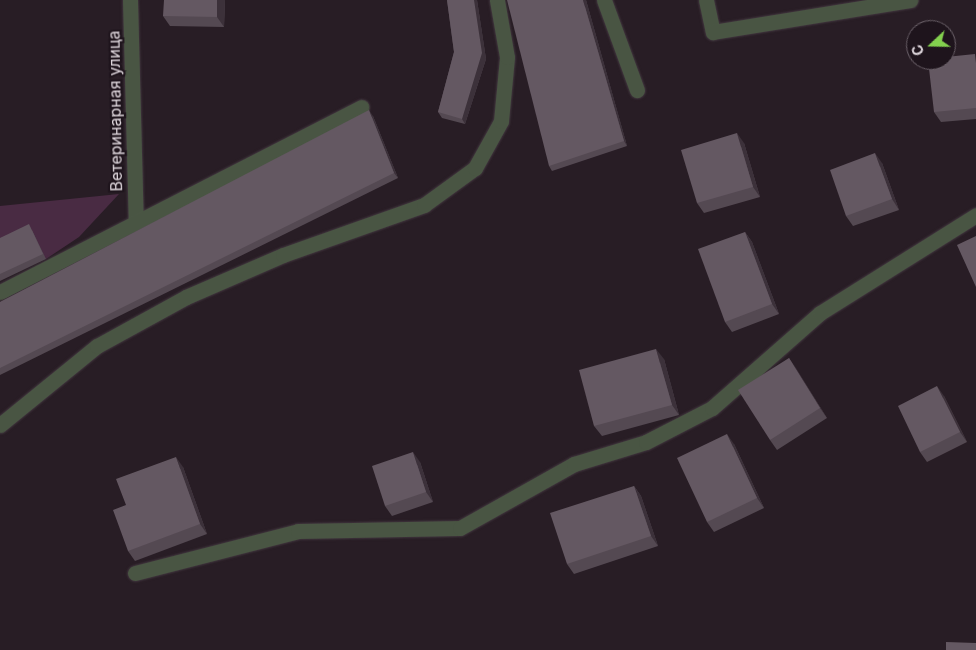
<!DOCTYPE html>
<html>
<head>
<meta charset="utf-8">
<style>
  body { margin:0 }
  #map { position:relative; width:976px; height:650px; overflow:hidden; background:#281d25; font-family:Inter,sans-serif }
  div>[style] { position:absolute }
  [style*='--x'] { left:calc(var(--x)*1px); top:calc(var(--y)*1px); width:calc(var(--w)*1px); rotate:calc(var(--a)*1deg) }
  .green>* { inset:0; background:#492b43 }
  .roads { filter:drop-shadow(0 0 1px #42373f) drop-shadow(0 0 1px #42373f) }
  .minor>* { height:15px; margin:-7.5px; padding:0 7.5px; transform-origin:7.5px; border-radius:7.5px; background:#495543 }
  .wall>* { inset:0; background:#544952 }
  .shaded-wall>* { inset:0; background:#3c313a }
  .building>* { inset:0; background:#645862 }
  span { translate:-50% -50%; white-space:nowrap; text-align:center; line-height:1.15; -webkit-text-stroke:4.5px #1e141c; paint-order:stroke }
  .street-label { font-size:16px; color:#e0d8de }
  .north { position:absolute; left:906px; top:20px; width:50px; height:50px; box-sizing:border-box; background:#1e141c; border:1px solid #6c626a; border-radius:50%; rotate:249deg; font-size:14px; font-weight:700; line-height:20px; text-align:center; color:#e0d8de }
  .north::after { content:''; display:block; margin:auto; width:18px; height:22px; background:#83d04e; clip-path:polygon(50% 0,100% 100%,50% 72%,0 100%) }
</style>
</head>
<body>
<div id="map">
  <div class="green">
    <i style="clip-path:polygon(119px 194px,79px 237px,46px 259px,0 245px,0 206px)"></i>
  </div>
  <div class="roads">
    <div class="minor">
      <i style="--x:130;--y:0;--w:222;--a:88.5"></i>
      <i style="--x:604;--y:0;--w:96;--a:69.9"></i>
      <i style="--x:706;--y:0;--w:33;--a:78"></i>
      <i style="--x:713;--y:32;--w:200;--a:-9.2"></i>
      <i style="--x:0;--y:292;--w:406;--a:-27.1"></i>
      <i style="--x:0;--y:425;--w:125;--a:-39.2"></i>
      <i style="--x:97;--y:346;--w:102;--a:-28.8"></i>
      <i style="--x:186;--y:297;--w:106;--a:-23.4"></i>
      <i style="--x:283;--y:255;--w:150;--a:-19.5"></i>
      <i style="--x:424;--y:205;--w:63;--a:-36"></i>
      <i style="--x:475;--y:168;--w:54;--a:-61"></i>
      <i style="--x:501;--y:121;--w:64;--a:-84.6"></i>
      <i style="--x:507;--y:57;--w:58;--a:-100"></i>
      <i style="--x:135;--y:573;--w:168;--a:-14.4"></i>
      <i style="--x:298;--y:531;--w:162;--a:-1.1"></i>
      <i style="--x:460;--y:528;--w:131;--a:-29.3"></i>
      <i style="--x:574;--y:464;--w:75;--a:-17"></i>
      <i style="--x:646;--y:442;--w:74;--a:-27.3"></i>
      <i style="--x:712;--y:408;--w:144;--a:-41.3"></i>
      <i style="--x:820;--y:313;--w:184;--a:-32.1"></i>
    </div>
  </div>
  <div class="wall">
    <i style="clip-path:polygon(225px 0,224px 27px,170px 26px,163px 16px)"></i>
    <i style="clip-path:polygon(447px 0,477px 0,486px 59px,465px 124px,442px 118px,438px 112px,454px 52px)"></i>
    <i style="clip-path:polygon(586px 0,627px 146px,552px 171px,549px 166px)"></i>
    <i style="clip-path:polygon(976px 63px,976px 119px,941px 122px,934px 112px)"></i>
    <i style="clip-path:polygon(373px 116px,398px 178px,0 375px,0 302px)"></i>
    <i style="clip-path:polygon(744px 143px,760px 197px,704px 213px,697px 203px)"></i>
    <i style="clip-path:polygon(882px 163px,899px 210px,853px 226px,846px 216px)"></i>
    <i style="clip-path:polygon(32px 230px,46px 259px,0 281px,0 238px)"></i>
    <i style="clip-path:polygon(745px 232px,752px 242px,779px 314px,732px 332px,725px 322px)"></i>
    <i style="clip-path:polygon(789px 358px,827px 418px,777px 450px,770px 440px)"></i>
    <i style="clip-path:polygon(664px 359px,679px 415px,602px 436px,594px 426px)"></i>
    <i style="clip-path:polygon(944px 396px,967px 442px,927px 462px,920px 452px)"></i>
    <i style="clip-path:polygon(734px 444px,764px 508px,714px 532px,707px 522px)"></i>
    <i style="clip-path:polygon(420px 462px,433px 502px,392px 516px,385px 506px)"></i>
    <i style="clip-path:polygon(183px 467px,207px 534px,135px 561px,128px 551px,126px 505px)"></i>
    <i style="clip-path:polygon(634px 486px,641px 496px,658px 546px,574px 574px,567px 564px)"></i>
  </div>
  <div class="shaded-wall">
    <i style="clip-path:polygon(217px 0,225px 0,224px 27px,217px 17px)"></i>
    <i style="clip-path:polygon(474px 0,477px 0,486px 59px,465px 124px,462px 119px)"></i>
    <i style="clip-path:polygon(583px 0,586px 0,627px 146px,624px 141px)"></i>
    <i style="clip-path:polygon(369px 110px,373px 116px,398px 178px,394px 173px)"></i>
    <i style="clip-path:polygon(737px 133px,744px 143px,760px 197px,753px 187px)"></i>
    <i style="clip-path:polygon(875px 153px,882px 163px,899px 210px,892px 199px)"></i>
    <i style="clip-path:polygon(745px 232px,752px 242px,779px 314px,772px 304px)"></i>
    <i style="clip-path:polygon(656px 349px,664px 359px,679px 415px,672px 405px)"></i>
    <i style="clip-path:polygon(789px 358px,796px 368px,827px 418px,820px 408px)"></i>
    <i style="clip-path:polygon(937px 386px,944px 396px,967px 442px,960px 432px)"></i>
    <i style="clip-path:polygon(727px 434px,734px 444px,764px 508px,757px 498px)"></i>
    <i style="clip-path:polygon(413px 452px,420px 462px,433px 502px,426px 492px)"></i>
    <i style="clip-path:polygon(176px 457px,183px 467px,207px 534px,200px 524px)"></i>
    <i style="clip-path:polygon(634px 486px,641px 496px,658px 546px,651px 536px)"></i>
  </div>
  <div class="building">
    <i style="clip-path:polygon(164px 0,217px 0,217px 17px,163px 16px)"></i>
    <i style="clip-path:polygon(447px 0,474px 0,482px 53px,462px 119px,438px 112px,454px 52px)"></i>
    <i style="clip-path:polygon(507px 0,583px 0,624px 141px,549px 166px)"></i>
    <i style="clip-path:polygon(975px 54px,976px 63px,976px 108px,934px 112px,928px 60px,946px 60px,946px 57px)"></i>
    <i style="clip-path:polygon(369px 110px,394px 173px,0 368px,0 302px)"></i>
    <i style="clip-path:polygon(737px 133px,753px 187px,697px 203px,681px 150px)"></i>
    <i style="clip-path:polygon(875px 153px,892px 199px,846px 216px,830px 170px)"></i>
    <i style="clip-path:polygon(29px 224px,43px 254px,0 274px,0 238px)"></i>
    <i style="clip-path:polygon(745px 232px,772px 304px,725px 322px,698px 249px)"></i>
    <i style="clip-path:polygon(976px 236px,976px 287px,957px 245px)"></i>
    <i style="clip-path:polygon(656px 349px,672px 405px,594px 426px,579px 370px)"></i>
    <i style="clip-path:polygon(789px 358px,820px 408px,770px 440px,738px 390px)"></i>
    <i style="clip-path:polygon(937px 386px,960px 432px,920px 452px,898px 406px)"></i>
    <i style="clip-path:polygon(727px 434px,757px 498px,707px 522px,677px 458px)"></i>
    <i style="clip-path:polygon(413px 452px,426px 492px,385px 506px,372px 466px)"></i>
    <i style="clip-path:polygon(176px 457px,200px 524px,128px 551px,113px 510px,126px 505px,116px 479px)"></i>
    <i style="clip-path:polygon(634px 486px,651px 536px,567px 564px,550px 513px)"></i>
    <i style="clip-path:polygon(946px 642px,976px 643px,976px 650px,946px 650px)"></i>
  </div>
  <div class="street-label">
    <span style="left:115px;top:111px;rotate:-91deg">Ветеринарная улица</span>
  </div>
  <div class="north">С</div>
</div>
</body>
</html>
